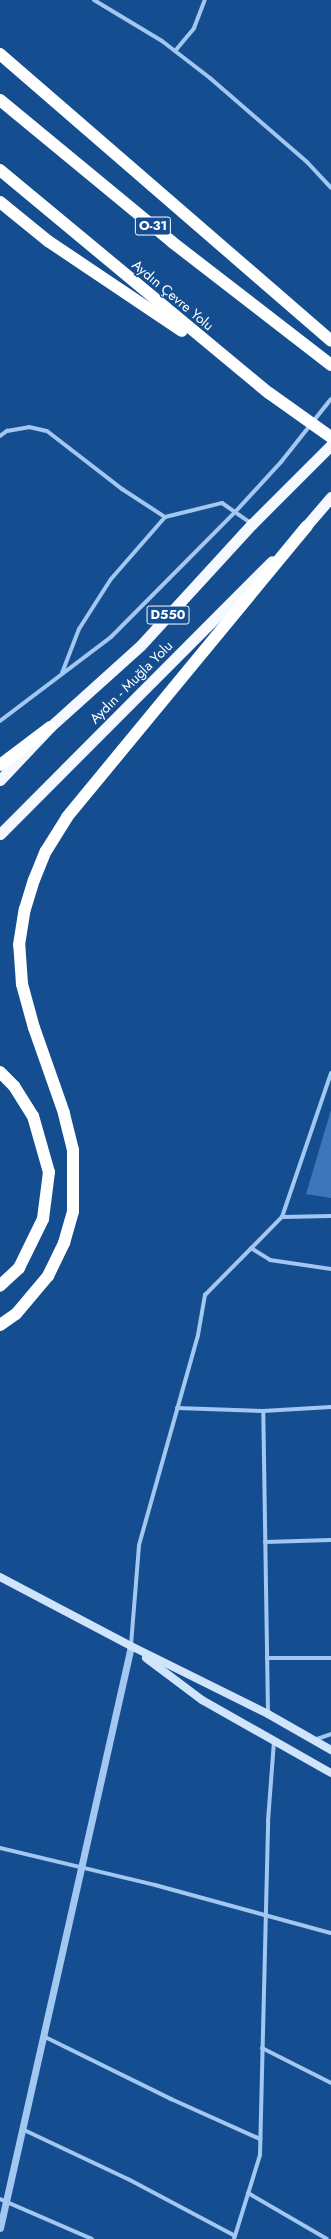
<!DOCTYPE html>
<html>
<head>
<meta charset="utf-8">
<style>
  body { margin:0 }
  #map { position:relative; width:331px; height:2239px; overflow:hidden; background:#154e90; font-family:Jost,sans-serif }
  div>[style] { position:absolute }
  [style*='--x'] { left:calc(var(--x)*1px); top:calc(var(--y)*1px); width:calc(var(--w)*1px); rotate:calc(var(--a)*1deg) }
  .building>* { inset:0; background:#3d77b9 }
  .minor>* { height:4px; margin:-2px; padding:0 2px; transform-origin:2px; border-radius:2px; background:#a2c7f1 }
  .tertiary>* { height:7px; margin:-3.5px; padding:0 3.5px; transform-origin:3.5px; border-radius:3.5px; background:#a2c7f1 }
  .secondary>* { height:8px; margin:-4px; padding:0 4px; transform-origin:4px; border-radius:4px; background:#d0e4fb }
  .trunk>* { height:11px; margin:-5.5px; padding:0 5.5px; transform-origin:5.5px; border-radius:5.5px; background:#f5f9ff }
  .motorway>* { height:12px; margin:-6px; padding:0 6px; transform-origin:6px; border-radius:6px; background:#fff }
  .motorway-bridge>* { height:12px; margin:-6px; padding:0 6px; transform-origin:6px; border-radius:6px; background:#fff }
  span { translate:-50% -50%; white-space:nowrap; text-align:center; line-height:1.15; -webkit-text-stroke:3px #154e90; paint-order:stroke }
  .shield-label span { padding:1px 3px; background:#154e90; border:1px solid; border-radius:3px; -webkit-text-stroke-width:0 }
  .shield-label { font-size:13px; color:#fff; font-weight:700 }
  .street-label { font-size:14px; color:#fff }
</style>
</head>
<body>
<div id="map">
  <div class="building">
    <i style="clip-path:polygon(331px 1110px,331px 1198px,306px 1194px)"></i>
  </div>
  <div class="minor">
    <i style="--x:94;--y:0;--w:79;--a:31.1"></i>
    <i style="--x:162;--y:41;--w:61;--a:37.6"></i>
    <i style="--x:210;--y:78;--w:128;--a:40.9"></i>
    <i style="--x:307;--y:162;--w:35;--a:47"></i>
    <i style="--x:175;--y:51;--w:30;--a:-50"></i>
    <i style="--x:194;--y:28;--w:30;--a:-69"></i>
    <i style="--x:0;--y:436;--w:9;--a:-36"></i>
    <i style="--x:7;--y:431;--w:22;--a:-10"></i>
    <i style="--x:29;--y:427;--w:18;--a:13"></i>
    <i style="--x:47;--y:431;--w:95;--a:37.7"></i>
    <i style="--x:122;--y:489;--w:51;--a:33.1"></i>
    <i style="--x:165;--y:517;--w:59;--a:-13.8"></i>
    <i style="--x:222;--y:503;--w:37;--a:35"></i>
    <i style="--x:62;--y:673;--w:47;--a:-68.9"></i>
    <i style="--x:79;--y:629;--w:59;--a:-57.4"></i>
    <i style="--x:111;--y:579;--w:82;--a:-48.9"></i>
    <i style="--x:0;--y:721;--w:139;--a:-37.1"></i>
    <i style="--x:111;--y:637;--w:177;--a:-45.2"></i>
    <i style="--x:236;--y:511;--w:67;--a:-47.4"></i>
    <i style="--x:281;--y:462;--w:80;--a:-51.6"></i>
    <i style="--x:282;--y:1217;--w:152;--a:-71.2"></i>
    <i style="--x:251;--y:1248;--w:22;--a:32"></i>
    <i style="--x:270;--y:1260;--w:62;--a:8.4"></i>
    <i style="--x:177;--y:1408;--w:86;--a:2"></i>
    <i style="--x:265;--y:1542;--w:66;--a:-1.7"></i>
    <i style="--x:131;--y:1645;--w:100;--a:-85.4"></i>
    <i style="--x:139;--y:1545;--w:218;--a:-74.3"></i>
    <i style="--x:198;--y:1335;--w:41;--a:-80.1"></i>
    <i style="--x:205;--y:1295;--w:110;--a:-45.4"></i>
    <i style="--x:282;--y:1217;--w:49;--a:-1.2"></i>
    <i style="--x:267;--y:1658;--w:64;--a:0"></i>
    <i style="--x:268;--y:1713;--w:302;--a:-90.9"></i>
    <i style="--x:263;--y:1411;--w:68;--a:-3.4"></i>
    <i style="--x:314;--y:1740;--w:18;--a:-19"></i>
    <i style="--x:0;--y:1848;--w:159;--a:13.4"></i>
    <i style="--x:155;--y:1885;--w:182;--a:15.3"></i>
    <i style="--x:43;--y:2036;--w:143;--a:26.2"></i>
    <i style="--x:171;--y:2099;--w:98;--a:24.2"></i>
    <i style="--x:262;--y:2048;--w:77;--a:26.9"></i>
    <i style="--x:22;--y:2129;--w:117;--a:25.3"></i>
    <i style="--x:128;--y:2179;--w:121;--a:28"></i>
    <i style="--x:248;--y:2193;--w:91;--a:30.2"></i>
    <i style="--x:0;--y:2199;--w:100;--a:23.5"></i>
    <i style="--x:234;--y:2239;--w:88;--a:-72.8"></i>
    <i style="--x:260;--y:2155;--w:334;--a:-88.6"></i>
    <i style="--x:268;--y:1821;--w:79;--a:-85.7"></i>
  </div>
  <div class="tertiary">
    <i style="--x:0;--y:2228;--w:597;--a:-77.31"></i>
  </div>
  <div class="secondary">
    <i style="--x:0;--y:1577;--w:148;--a:27.8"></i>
    <i style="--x:131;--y:1646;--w:153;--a:26.4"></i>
    <i style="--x:268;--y:1714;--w:73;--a:29.7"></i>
    <i style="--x:146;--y:1658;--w:70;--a:36.9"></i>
    <i style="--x:202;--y:1700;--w:148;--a:29.5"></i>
  </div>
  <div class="trunk">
    <i style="--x:301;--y:532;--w:46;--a:-49.4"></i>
    <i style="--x:0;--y:780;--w:73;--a:-46.7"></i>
    <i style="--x:50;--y:727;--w:122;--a:-42"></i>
    <i style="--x:141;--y:645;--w:164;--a:-47.5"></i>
    <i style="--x:252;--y:524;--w:112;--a:-45"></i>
    <i style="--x:0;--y:834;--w:385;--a:-45.1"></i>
  </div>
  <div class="motorway">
    <i style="--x:0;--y:54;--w:438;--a:40.9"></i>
    <i style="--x:0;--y:100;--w:223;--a:39.5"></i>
    <i style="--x:172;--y:242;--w:201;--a:37.7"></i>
    <i style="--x:0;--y:170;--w:349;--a:39.7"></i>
    <i style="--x:0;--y:202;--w:62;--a:39.1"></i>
    <i style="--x:48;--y:241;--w:161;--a:33.9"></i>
    <i style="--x:0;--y:765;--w:63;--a:-37.2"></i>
    <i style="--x:0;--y:1072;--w:20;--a:45"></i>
    <i style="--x:14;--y:1086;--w:36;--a:58"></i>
    <i style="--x:33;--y:1116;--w:58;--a:74.1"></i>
    <i style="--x:49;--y:1172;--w:47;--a:97.3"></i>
    <i style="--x:43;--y:1219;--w:55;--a:116.1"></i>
    <i style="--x:19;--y:1268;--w:26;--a:137"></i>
    <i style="--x:0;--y:1325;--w:19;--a:-35"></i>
    <i style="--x:16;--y:1314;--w:50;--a:-49.9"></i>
    <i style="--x:48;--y:1276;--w:37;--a:-64"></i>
    <i style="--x:64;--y:1243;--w:33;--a:-74"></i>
    <i style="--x:73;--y:1211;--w:61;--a:-90"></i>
    <i style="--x:73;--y:1150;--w:38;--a:-104"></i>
    <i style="--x:64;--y:1113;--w:90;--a:-109.4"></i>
    <i style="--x:34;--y:1028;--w:46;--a:-105.3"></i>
    <i style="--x:22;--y:984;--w:39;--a:-94"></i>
    <i style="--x:19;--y:945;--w:36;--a:-81"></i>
    <i style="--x:25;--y:909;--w:30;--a:-73"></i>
    <i style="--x:34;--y:880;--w:31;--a:-68"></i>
    <i style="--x:46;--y:851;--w:40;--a:-58"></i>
    <i style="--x:67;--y:817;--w:377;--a:-50.5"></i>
  </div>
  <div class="motorway-bridge">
    <i style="--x:269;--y:393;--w:76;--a:35.4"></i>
  </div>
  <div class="shield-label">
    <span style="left:153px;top:226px">O-31</span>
    <span style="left:168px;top:615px">D550</span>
  </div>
  <div class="street-label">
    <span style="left:173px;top:295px;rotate:40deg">Aydın Çevre Yolu</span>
    <span style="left:131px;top:682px;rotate:-45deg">Aydın - Muğla Yolu</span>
  </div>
</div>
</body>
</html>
